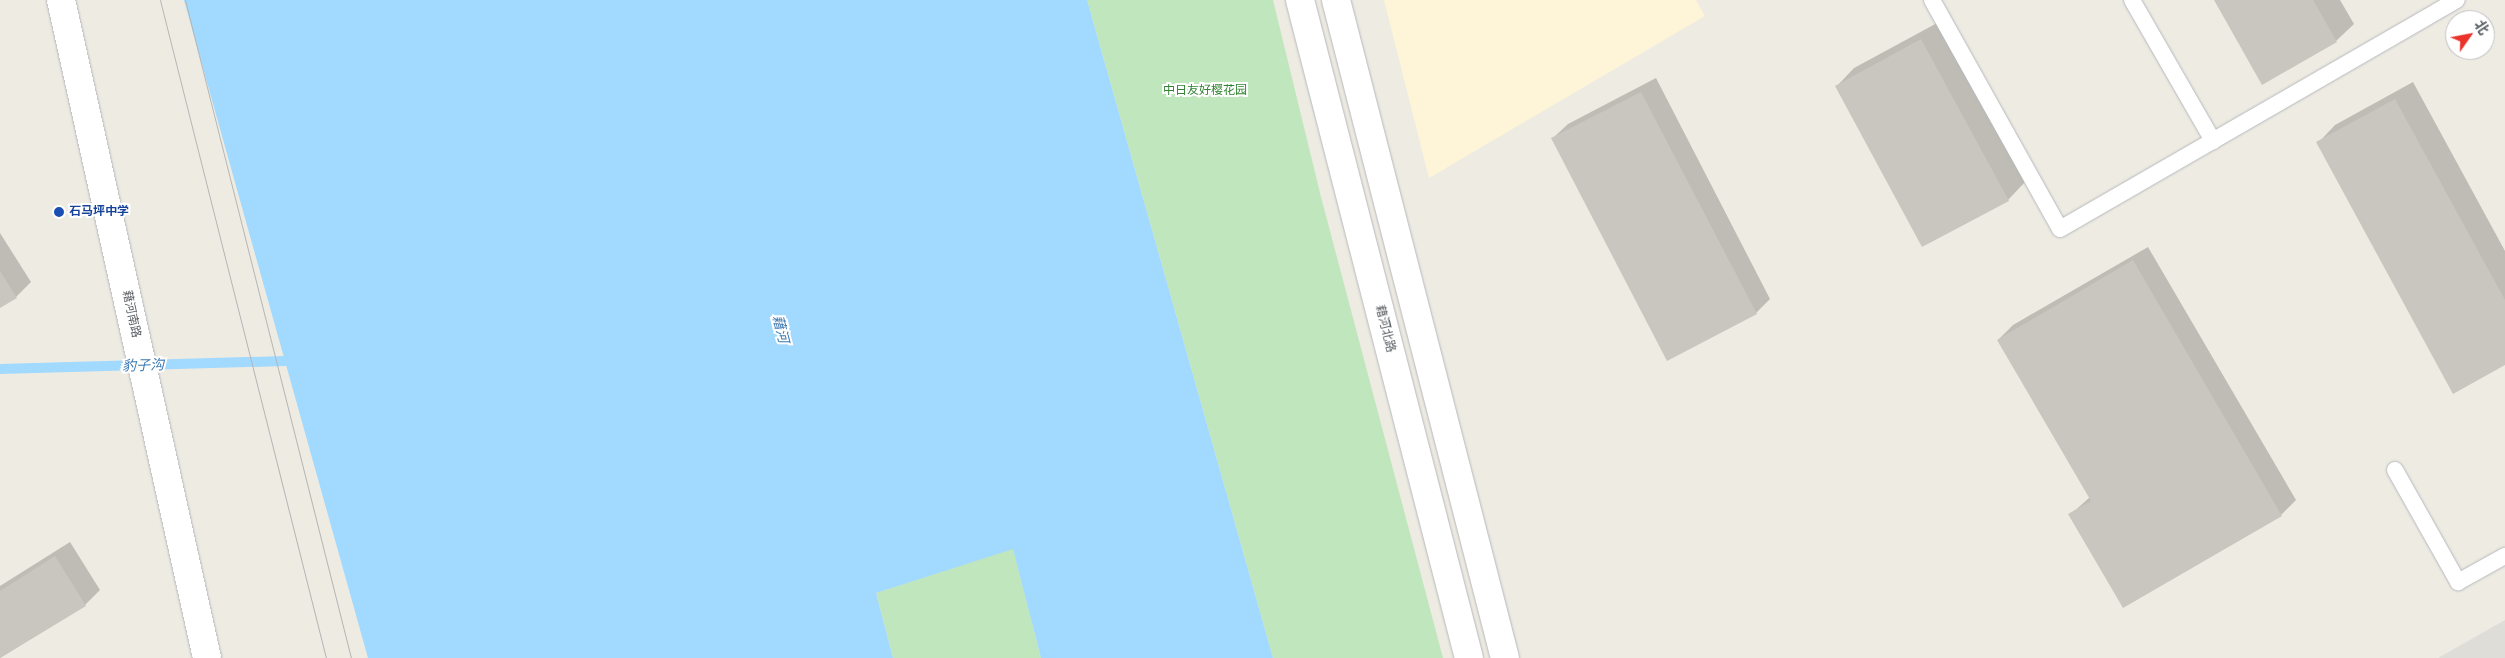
<!DOCTYPE html>
<html>
<head>
<meta charset="utf-8">
<style>
  body { margin:0 }
  #map { position:relative; width:2505px; height:658px; overflow:hidden; background:#eeebe2; font-family:Helvetica,"Noto Sans SC",sans-serif }
  div>[style] { position:absolute }
  [style*='--x'] { left:calc(var(--x)*1px); top:calc(var(--y)*1px); width:calc(var(--w)*1px); rotate:calc(var(--a)*1deg) }
  .commercial>* { inset:0; background:#fef4d7 }
  .industrial>* { inset:0; background:#dfddd7 }
  .green>* { inset:0; background:#c0e6be }
  .water>* { inset:0; background:#a1d9ff }
  .shadow>* { inset:0; background:#0003 }
  .stream>* { height:10px; margin:-5px; padding:0 5px; transform-origin:5px; border-radius:5px; background:#a1d9ff }
  .building>* { inset:0; background:#c9c6c0 }
  .roads { filter:drop-shadow(0 0 1px #b5b9bd) drop-shadow(0 0 1px #b5b9bd) }
  .lane>* { height:16px; margin:-8px; padding:0 8px; transform-origin:8px; border-radius:8px; background:#fff }
  .secondary>* { height:28px; margin:-14px; padding:0 14px; transform-origin:14px; border-radius:14px; background:#fff }
  .tram>* { height:1px; margin:-0.5px; padding:0 0.5px; transform-origin:0.5px; border-radius:0.5px; background:#b4b5b5 }
  .dots>* { width:14px; height:14px; translate:-50% -50%; box-sizing:border-box; border:2px solid #fff; border-radius:50% }
  span { translate:-50% -50%; white-space:nowrap; text-align:center; line-height:1.15; -webkit-text-stroke:4px #fff; paint-order:stroke }
  .park-label { font-size:12px; color:#338334 }
  .transit-label { font-size:12px; color:#164399; font-weight:700 }
  .left { translate:0 -50%; text-align:left }
  .street-label { font-size:12px; color:#5b5f64 }
  .water-label { font-size:14px; color:#3d7ab2; font-style:italic }
  .north { position:absolute; left:2445px; top:10px; width:50px; height:50px; box-sizing:border-box; background:#fff; border:1px solid #bdbfc1; border-radius:50%; rotate:57deg; font-size:14px; font-weight:700; line-height:20px; text-align:center; color:#5b5f64 }
  .north::after { content:''; display:block; margin:auto; width:18px; height:22px; background:#eb332b; clip-path:polygon(50% 0,100% 100%,50% 72%,0 100%) }
</style>
</head>
<body>
<div id="map">
  <div class="commercial">
    <i style="clip-path:polygon(1384px 0,1696px 0,1705px 16px,1429px 178px)"></i>
  </div>
  <div class="industrial">
    <i style="clip-path:polygon(2505px 620px,2505px 658px,2438px 658px)"></i>
  </div>
  <div class="green">
    <i style="clip-path:polygon(1087px 0,1273px 0,1321px 197px,1443px 658px,1273px 658px)"></i>
    <i style="clip-path:polygon(1013px 548px,1041px 658px,893px 658px,876px 593px)"></i>
  </div>
  <div class="water">
    <i style="clip-path:polygon(184px 0,1087px 0,1273px 658px,1041px 658px,1013px 549px,876px 593px,893px 658px,368px 658px)"></i>
  </div>
  <div class="shadow">
    <i style="clip-path:polygon(2215px 0,2340px 0,2354px 24px,2336px 41px)"></i>
    <i style="clip-path:polygon(1939px 22px,2025px 182px,2008px 200px,1837px 86px,1854px 68px)"></i>
    <i style="clip-path:polygon(1656px 78px,1770px 299px,1756px 313px,1553px 138px,1568px 124px)"></i>
    <i style="clip-path:polygon(2413px 82px,2505px 251px,2505px 364px,2318px 143px,2335px 125px)"></i>
    <i style="clip-path:polygon(0 233px,31px 282px,16px 297px,0 307px)"></i>
    <i style="clip-path:polygon(2148px 247px,2296px 500px,2281px 515px,2070px 515px,2090px 497px,1998px 340px,2013px 325px)"></i>
    <i style="clip-path:polygon(70px 542px,100px 590px,85px 605px,0 658px,0 586px)"></i>
  </div>
  <div class="stream">
    <i style="--x:0;--y:369;--w:285;--a:-1.6"></i>
  </div>
  <div class="building">
    <i style="clip-path:polygon(2214px 0,2313px 0,2337px 42px,2262px 85px)"></i>
    <i style="clip-path:polygon(1921px 39px,2009px 201px,1922px 247px,1835px 86px)"></i>
    <i style="clip-path:polygon(1641px 92px,1757px 314px,1667px 361px,1551px 138px)"></i>
    <i style="clip-path:polygon(2395px 99px,2505px 300px,2505px 365px,2453px 394px,2316px 142px)"></i>
    <i style="clip-path:polygon(2133px 260px,2282px 516px,2123px 608px,2068px 514px,2091px 501px,1997px 340px)"></i>
    <i style="clip-path:polygon(0 271px,17px 298px,0 308px)"></i>
    <i style="clip-path:polygon(55px 556px,86px 606px,0 658px,0 591px)"></i>
  </div>
  <div class="roads">
    <div class="lane">
      <i style="--x:1932;--y:0;--w:262;--a:60.8"></i>
      <i style="--x:2060;--y:229;--w:458;--a:-30"></i>
      <i style="--x:2132;--y:0;--w:163;--a:60.1"></i>
      <i style="--x:2395;--y:470;--w:129;--a:60.6"></i>
      <i style="--x:2458;--y:582;--w:54;--a:-29"></i>
    </div>
    <div class="secondary">
      <i style="--x:61;--y:0;--w:674;--a:77.49"></i>
      <i style="--x:1300;--y:0;--w:679;--a:75.6"></i>
      <i style="--x:1336;--y:0;--w:679;--a:75.6"></i>
    </div>
  </div>
  <div class="tram">
    <i style="--x:160;--y:0;--w:679;--a:75.84"></i>
    <i style="--x:185;--y:0;--w:679;--a:75.84"></i>
  </div>
  <div class="dots">
    <i style="left:59px;top:212px;background:#1a4fb4"></i>
  </div>
  <div class="park-label">
    <span style="left:1205px;top:91px">中日友好樱花园</span>
  </div>
  <div class="transit-label">
    <span class="left" style="left:69px;top:212px">石马坪中学</span>
  </div>
  <div class="street-label">
    <span style="left:131px;top:314px;rotate:78deg">藉河南路</span>
    <span style="left:1385px;top:329px;rotate:76deg">藉河北路</span>
  </div>
  <div class="water-label">
    <span style="left:781px;top:329px;rotate:76deg">藉河</span>
    <span style="left:143px;top:365px;rotate:-2deg">豹子沟</span>
  </div>
  <div class="north">北</div>
</div>
</body>
</html>
